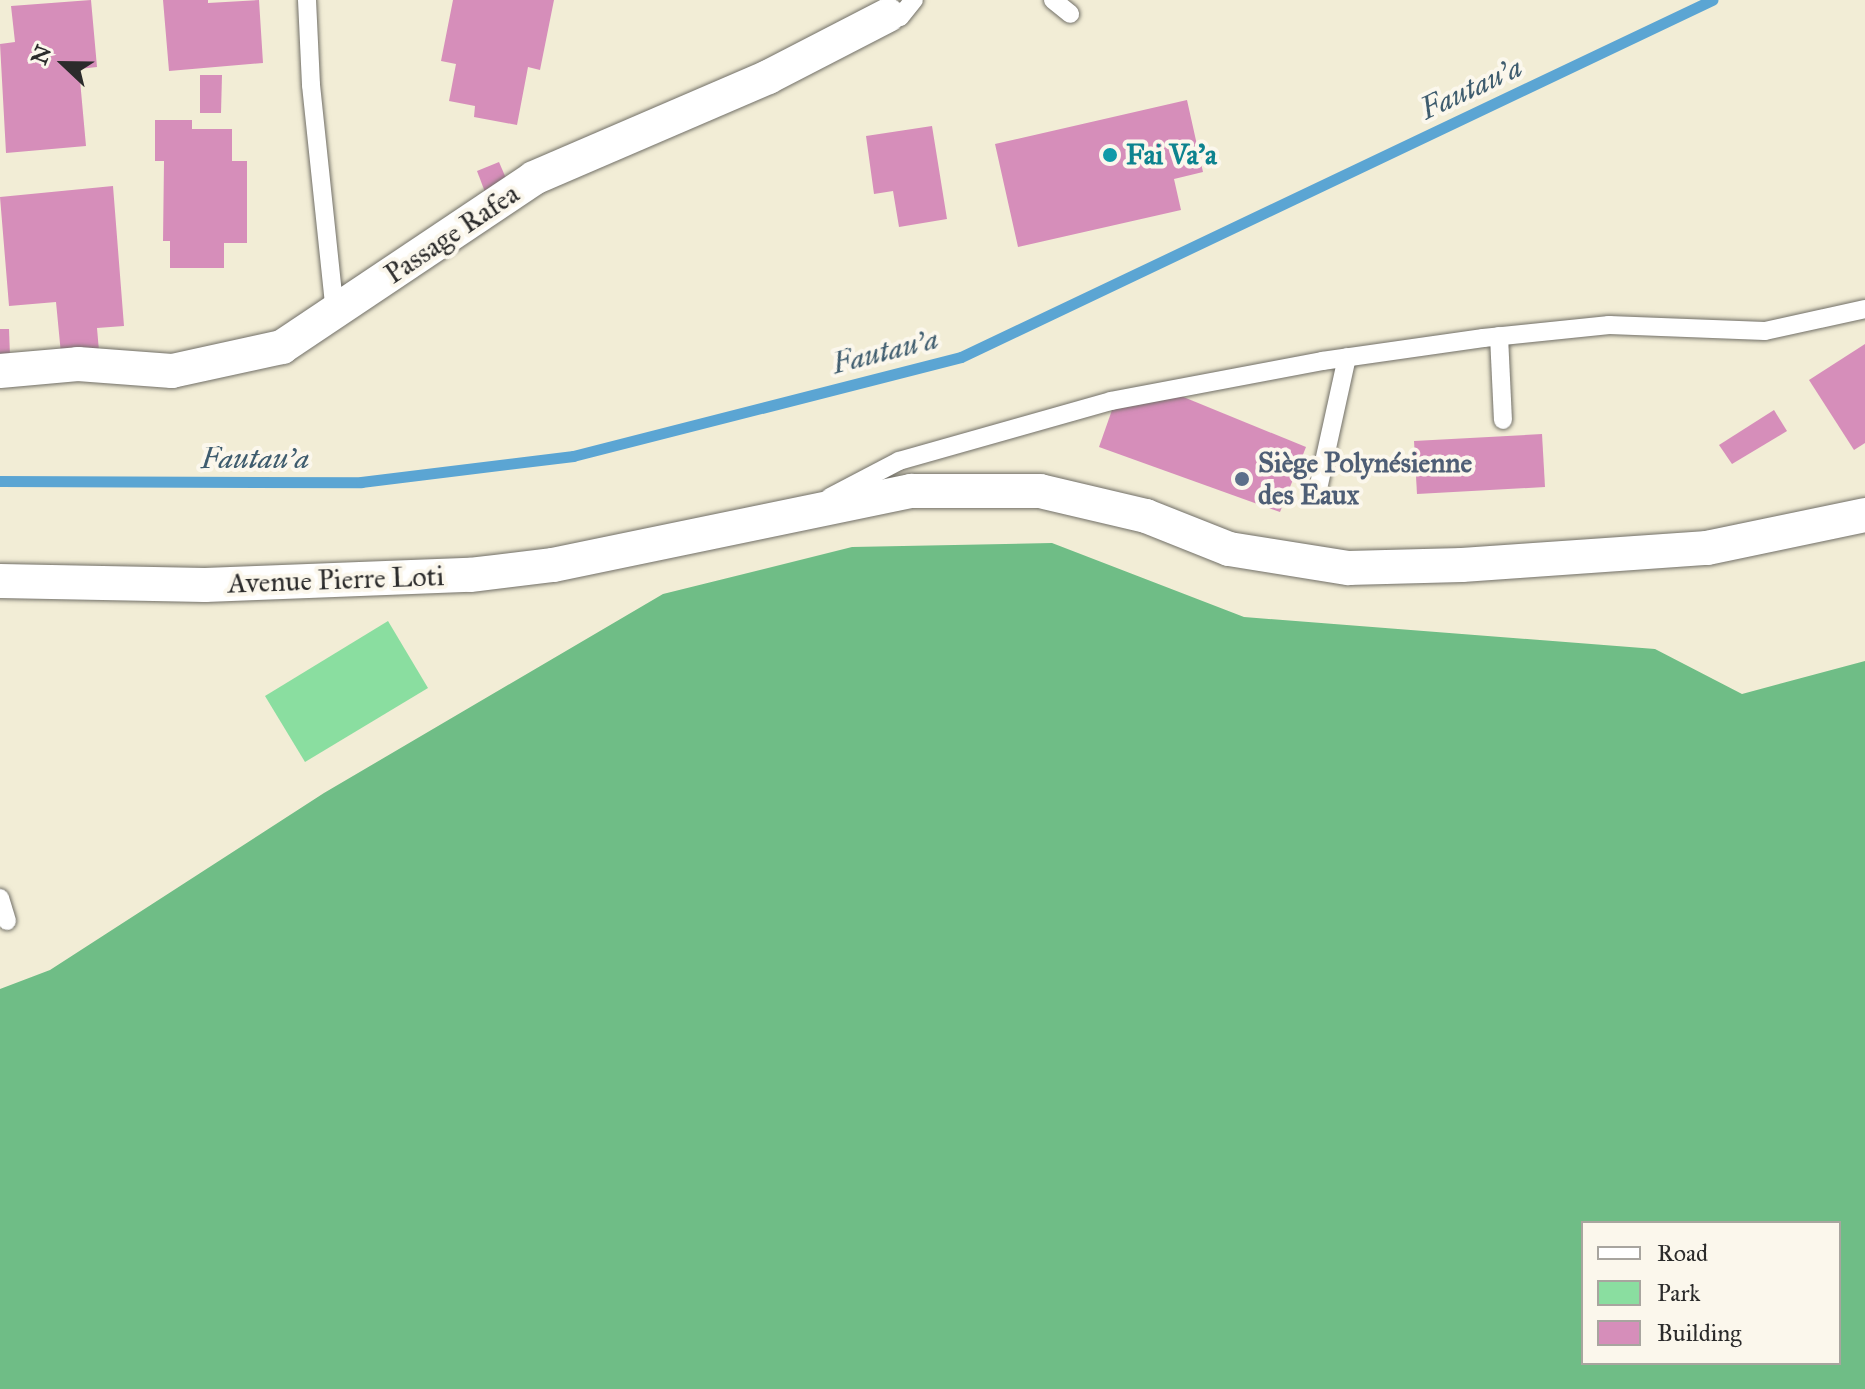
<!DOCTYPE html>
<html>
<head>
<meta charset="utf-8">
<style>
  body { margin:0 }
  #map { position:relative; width:1865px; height:1389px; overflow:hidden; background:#f2edd6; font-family:"IM FELL Great Primer",serif }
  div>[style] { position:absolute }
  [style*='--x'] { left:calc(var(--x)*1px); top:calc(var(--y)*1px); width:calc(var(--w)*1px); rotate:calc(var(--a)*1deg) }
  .green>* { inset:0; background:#8adea0 }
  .forest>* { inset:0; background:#6fbd86 }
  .stream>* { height:11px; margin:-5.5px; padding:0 5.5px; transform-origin:5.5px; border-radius:5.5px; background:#5ba5d3 }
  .building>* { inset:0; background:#d68eba }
  .roads { filter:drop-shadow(0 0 2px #716f67) drop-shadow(0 0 2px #716f67) }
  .service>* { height:18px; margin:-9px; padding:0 9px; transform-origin:9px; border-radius:9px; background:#fff }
  .minor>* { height:34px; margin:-17px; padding:0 17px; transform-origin:17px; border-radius:17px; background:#fff }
  .dots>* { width:22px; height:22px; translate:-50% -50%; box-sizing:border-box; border:4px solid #fbf7ec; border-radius:50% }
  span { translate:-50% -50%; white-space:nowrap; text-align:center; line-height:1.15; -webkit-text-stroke:8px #fbf7ec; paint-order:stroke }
  .culture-label { font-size:28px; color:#0d838f; font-weight:700 }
  .left { translate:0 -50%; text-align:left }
  .street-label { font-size:28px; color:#2b2b2b }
  .service-label { font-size:28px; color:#4e5e75; font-weight:700 }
  .water-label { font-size:30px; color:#3e5c6e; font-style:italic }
  .legend { position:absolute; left:1581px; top:1221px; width:260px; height:144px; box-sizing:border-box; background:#fbf7ec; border:2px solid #a8a59f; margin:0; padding:10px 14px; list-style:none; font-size:24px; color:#2b2b2b }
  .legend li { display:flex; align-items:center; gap:16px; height:40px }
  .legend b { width:40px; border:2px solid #a8a59f }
  .north { position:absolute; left:24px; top:24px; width:80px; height:80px; -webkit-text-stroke:6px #fbf7ec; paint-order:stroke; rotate:292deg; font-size:22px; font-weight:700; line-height:32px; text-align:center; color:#2b2b2b }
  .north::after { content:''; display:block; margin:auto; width:28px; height:36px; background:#2b2b2b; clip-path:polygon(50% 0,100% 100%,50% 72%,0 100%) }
</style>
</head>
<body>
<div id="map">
  <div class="green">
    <i style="clip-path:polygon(388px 621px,428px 688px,305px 762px,265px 696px)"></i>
  </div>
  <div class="forest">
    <i style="clip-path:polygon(evenodd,1052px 543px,1244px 617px,1655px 649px,1742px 694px,1865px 661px,1865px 1389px,0 1389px,0 989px,50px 970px,324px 793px,663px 594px,852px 547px,1052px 543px,1583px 1223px,1839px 1223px,1839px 1363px,1583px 1363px,1583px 1223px)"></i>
  </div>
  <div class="stream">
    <i style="--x:0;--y:481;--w:361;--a:0.2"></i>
    <i style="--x:361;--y:482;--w:214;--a:-7"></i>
    <i style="--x:573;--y:456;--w:400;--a:-14.3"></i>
    <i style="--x:961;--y:357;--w:832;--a:-25.42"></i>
  </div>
  <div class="building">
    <i style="clip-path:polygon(91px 0,97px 67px,79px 69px,86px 146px,6px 153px,0 44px,15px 42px,11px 6px)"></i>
    <i style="clip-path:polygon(163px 0,208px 0,208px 3px,259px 0,263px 63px,169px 71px)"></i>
    <i style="clip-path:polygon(453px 0,554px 0,540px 70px,528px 67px,517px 125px,474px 117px,475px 106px,449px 101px,456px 64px,441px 61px)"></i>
    <i style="clip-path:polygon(200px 75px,222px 75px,221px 113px,200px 113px)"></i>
    <i style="clip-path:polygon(1187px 100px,1203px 172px,1174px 179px,1181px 210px,1018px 247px,995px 144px)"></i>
    <i style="clip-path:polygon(155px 120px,192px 120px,192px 129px,232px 129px,232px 161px,247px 161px,247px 243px,224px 243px,224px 268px,170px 268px,170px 241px,163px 241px,164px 161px,155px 161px)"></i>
    <i style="clip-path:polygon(932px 126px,947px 219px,899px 227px,893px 191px,874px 194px,866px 136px)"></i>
    <i style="clip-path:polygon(499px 162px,508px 183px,485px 192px,477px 171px)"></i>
    <i style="clip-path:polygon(113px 186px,124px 326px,97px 328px,99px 351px,61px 354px,56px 302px,9px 306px,0 197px)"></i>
    <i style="clip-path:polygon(0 329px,9px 329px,10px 357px,0 357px)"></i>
    <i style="clip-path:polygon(1865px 344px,1865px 443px,1854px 450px,1809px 380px)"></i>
    <i style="clip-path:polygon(1181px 396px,1306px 447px,1280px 512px,1099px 447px,1112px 410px)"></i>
    <i style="clip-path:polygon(1774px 410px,1787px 431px,1732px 464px,1719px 445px)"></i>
    <i style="clip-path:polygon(1542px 434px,1545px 487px,1417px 494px,1414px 441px)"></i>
  </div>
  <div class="roads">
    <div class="service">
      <i style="--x:307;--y:0;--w:85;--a:87.3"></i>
      <i style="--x:311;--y:85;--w:229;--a:84"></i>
      <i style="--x:1053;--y:0;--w:22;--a:39"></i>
      <i style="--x:888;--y:15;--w:12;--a:9"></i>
      <i style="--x:900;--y:17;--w:22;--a:-51"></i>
      <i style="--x:1499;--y:336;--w:84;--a:87.3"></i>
      <i style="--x:1318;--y:489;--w:135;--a:-77.6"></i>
      <i style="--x:830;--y:497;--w:78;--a:-27.6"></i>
      <i style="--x:899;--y:461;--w:220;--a:-15.8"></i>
      <i style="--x:1111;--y:401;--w:215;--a:-10.7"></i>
      <i style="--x:1322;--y:361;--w:163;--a:-8.1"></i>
      <i style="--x:1483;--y:338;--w:127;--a:-5.9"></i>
      <i style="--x:1609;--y:325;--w:156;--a:2.2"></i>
      <i style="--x:1765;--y:331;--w:102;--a:-12.4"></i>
      <i style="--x:0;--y:898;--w:24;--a:73"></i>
    </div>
    <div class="minor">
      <i style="--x:0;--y:371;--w:78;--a:-5.1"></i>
      <i style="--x:78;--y:364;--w:94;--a:4.3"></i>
      <i style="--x:172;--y:371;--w:113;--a:-12.3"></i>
      <i style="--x:282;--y:347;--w:303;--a:-33.8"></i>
      <i style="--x:534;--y:178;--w:255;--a:-23.3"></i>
      <i style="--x:768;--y:77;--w:135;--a:-27.3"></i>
      <i style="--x:0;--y:581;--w:205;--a:1.1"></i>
      <i style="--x:205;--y:585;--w:265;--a:-2.2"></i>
      <i style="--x:470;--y:575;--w:84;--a:-6.9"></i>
      <i style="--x:553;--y:565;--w:366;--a:-11.7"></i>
      <i style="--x:911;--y:491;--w:129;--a:0"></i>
      <i style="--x:1040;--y:491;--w:109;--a:13.3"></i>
      <i style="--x:1146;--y:516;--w:89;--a:21.7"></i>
      <i style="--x:1229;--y:549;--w:121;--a:9.1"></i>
      <i style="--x:1348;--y:568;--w:114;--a:-1.5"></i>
      <i style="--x:1462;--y:565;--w:246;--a:-4"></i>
      <i style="--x:1707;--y:548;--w:161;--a:-11.8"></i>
    </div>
  </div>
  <div class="dots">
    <i style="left:1110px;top:155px;background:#0f9aa8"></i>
    <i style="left:1242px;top:479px;background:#5c6f8a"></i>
  </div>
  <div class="culture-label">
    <span class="left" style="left:1126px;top:155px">Fai Va'a</span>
  </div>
  <div class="street-label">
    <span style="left:452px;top:234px;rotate:-34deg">Passage Rafea</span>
    <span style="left:336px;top:580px;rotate:-2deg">Avenue Pierre Loti</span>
  </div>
  <div class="service-label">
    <span class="left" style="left:1258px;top:479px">Siège Polynésienne<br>des Eaux</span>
  </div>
  <div class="water-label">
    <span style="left:1471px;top:88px;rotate:-25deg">Fautau’a</span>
    <span style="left:885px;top:351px;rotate:-14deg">Fautau’a</span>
    <span style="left:255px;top:458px">Fautau’a</span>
  </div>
  <ul class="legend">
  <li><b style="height:10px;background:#fff"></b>Road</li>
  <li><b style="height:22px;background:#8adea0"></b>Park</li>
  <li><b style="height:22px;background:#d68eba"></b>Building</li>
  </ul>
  <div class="north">N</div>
</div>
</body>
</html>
